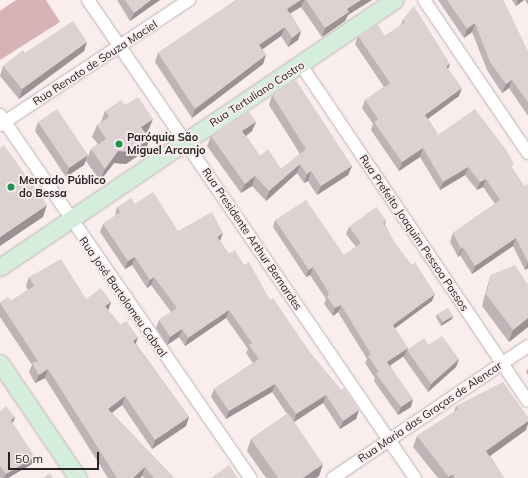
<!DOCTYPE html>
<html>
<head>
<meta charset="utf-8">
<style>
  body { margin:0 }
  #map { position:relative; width:528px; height:478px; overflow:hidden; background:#faedee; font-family:Mulish,sans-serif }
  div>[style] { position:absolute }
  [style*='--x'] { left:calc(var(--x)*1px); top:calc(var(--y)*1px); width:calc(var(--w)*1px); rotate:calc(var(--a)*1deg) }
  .green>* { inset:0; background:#d7b3b6 }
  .roads { filter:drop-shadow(0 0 1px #beb2b3) drop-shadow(0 0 1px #beb2b3) }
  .street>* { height:12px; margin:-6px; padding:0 6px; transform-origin:6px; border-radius:6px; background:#fff }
  .secondary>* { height:17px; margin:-8.5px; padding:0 8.5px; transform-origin:8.5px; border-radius:8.5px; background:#d5eedc }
  .wall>* { inset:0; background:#bfb4b5 }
  .shaded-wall>* { inset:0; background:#9b9293 }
  .building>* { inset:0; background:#ded1d2 }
  .dots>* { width:11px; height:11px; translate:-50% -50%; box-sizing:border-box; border:2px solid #faedee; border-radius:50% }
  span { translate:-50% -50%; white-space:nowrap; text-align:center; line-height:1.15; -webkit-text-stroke:3.5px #faedee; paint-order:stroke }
  .street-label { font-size:11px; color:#272223 }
  .poi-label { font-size:11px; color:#272223; font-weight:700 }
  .left { translate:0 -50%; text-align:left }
  .scale { position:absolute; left:8px; top:452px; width:91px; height:18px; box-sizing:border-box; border:2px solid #272223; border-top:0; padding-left:5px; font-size:12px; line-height:14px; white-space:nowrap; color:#272223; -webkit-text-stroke:3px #faedee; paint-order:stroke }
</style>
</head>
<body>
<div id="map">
  <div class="green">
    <i style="clip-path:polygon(16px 0,46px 0,60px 22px,0 60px,0 11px)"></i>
  </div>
  <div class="roads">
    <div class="street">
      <i style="--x:88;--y:0;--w:579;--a:55.62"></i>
      <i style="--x:424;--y:0;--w:185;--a:55.8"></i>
      <i style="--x:301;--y:65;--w:405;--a:56"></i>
      <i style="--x:0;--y:115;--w:441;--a:55.4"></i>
      <i style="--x:0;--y:125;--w:227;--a:-33.5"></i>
      <i style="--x:333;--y:478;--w:235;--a:-34.1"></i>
    </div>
    <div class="secondary">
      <i style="--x:0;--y:267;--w:476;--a:-34.1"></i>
      <i style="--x:0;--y:363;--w:139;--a:55.9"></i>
    </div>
  </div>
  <div class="wall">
    <i style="clip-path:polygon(117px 0,160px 0,130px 21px)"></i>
    <i style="clip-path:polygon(236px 0,372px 0,348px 15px,345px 21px,322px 37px,301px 7px,290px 13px,301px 31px,298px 40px,288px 47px,281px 36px,262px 49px,266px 55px,263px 64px,192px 118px,155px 62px,158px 53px)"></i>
    <i style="clip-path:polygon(438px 0,503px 0,528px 52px,528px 116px,509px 88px,502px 93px,487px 70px,472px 32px,464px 38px)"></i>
    <i style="clip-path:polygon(512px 0,524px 0,516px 6px)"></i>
    <i style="clip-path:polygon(525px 0,528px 0,528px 5px)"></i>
    <i style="clip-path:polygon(403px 19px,448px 69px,459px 96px,428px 119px,438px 135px,512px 168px,524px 186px,528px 185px,528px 268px,525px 270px,513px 246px,472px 274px,460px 255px,458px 257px,450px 242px,453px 233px,495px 204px,483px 187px,477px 190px,465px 175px,440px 190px,420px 157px,399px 171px,371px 130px,373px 124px,362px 108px,365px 100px,384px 87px,355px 44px,358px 36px,385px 36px,401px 25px)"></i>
    <i style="clip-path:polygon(87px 42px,84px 51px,19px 99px,0 76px,3px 66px)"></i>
    <i style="clip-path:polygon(272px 95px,352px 166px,348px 175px,317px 195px,308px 181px,304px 183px,297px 173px,266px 201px,252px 186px,241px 193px,207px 146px,211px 136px,256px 122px,252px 131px,246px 136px,260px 156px,281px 169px,300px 154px,269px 105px)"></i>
    <i style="clip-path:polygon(125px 105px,148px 131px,146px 133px,145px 151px,126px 164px,114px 163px,100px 181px,86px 161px,91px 149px,98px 144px,92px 137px,97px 125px,101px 122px,105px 111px)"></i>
    <i style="clip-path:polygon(38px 122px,88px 155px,84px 165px,66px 177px,35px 131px)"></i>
    <i style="clip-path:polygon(135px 204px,178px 231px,220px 241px,229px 254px,244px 265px,270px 300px,311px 354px,341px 390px,359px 410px,356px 419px,340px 429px,323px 403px,294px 422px,319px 476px,316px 478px,266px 478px,247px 451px,251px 439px,287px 414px,272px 392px,226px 419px,211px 397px,214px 389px,253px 363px,246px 353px,248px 349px,226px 318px,185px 346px,179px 337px,167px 345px,156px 328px,159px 320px,171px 312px,151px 285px,147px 288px,132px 265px,125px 269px,100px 232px,103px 224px,115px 216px,117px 207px)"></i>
    <i style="clip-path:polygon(275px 220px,344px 255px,356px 247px,346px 234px,349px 227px,386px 220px,385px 225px,394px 242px,432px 301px,395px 328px,408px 349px,428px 345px,459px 359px,456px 367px,428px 392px,404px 358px,404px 356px,390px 365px,411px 407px,398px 415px,374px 381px,375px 378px,365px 363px,367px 359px,338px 312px,333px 316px,324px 304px,326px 299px,310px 275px,306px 277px,273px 227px)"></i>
    <i style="clip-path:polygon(491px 275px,528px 285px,528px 327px,509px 342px,482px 306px,487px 287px)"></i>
    <i style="clip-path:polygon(29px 277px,86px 299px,111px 302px,108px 310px,136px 344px,189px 417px,186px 426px,152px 449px,122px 405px,112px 413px,174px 478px,144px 478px,142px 476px,140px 478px,108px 478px,45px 378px,35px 383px,29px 372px,32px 365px,0 317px,0 302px,11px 301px,28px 290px,26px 286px)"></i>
    <i style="clip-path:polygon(437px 314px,452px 319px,441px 326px,436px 317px)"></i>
    <i style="clip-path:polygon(528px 368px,528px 375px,526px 372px)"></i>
    <i style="clip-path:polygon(456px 406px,526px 430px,490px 456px,504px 478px,438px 478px,413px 447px,417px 436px,454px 412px)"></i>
    <i style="clip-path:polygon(0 411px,15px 417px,12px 423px,32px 464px,8px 478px,1px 478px,0 477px)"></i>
  </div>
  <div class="shaded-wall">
    <i style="clip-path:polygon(151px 0,160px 0,130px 21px,134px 13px)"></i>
    <i style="clip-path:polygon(301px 0,304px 0,301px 7px,284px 17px,287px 9px)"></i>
    <i style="clip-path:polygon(361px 0,372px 0,348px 15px,345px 21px,322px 37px,325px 28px,347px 9px)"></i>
    <i style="clip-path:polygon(518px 0,524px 0,516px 6px)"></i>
    <i style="clip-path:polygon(475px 23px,472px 32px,464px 38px,467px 29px)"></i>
    <i style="clip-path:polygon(285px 27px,281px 36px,256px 54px,259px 45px)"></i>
    <i style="clip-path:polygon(301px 31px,298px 40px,288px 47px,292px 38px)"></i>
    <i style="clip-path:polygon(87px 42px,84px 51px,19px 99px,22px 89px)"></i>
    <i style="clip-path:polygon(266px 55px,263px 64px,192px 118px,195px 109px)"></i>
    <i style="clip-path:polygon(450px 64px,447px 72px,446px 66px)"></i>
    <i style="clip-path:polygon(512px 80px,509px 88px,502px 93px,506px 84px)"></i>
    <i style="clip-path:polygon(462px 88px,459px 96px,422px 123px,425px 115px)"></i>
    <i style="clip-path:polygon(153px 119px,148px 131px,137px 138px,141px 127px)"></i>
    <i style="clip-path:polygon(256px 122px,252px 131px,239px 141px,242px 131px)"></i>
    <i style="clip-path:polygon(150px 139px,145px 151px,126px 164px,114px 163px,100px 181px,105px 169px,118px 151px)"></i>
    <i style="clip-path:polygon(423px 148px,420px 157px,399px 171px,402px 162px)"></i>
    <i style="clip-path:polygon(88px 155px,84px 165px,66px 177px,69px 168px)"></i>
    <i style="clip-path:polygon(300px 164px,297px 173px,266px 201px,269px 191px)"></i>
    <i style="clip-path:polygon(352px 166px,348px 175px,317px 195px,321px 186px)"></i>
    <i style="clip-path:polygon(468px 167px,465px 175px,440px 190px,443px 182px)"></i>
    <i style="clip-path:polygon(311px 171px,308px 181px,304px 183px,307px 174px)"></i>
    <i style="clip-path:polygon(255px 176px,252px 186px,241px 193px,245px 184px)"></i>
    <i style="clip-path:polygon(486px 179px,483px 187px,477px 190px,480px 182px)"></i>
    <i style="clip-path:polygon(47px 205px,43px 217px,0 246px,0 237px)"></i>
    <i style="clip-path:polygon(223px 233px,220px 241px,217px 237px)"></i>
    <i style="clip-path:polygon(516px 238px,513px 246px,472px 274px,475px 266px)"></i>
    <i style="clip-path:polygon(463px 247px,460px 255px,458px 257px,461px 249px)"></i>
    <i style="clip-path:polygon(135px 257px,132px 265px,125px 269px,128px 261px)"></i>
    <i style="clip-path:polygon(528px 262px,528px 268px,525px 270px)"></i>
    <i style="clip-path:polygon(313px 267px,310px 275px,306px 277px,309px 270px)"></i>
    <i style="clip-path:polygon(154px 277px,151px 285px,147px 288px,150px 280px)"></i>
    <i style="clip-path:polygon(435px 294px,432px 301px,390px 332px,393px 325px)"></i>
    <i style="clip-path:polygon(111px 302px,108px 311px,105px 306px)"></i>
    <i style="clip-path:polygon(341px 305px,338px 312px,333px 316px,335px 308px)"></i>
    <i style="clip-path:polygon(229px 310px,226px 318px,185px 346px,188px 338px)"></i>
    <i style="clip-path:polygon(453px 316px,452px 319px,441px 326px,443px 322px)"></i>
    <i style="clip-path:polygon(528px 318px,528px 327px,509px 342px,513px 330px)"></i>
    <i style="clip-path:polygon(182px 329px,179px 337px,167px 345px,170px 337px)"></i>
    <i style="clip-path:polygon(138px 337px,135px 346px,133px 341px)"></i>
    <i style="clip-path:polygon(408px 348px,407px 351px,407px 350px,404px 356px,385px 369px,387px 362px)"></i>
    <i style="clip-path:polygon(459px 359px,456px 367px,428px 392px,431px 384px)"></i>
    <i style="clip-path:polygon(48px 369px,45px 378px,35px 383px,39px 375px)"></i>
    <i style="clip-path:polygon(275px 384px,272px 392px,226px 419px,229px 411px)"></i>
    <i style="clip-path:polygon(326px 395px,323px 403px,294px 422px,296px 414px)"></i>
    <i style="clip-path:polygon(125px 396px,122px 405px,105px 418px,108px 409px)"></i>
    <i style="clip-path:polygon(413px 399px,411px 407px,398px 415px,401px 407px)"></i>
    <i style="clip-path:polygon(359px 410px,356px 419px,340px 429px,343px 421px)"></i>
    <i style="clip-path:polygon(15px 417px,12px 425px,11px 420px)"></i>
    <i style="clip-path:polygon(189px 417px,186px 426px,152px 449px,155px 440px)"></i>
    <i style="clip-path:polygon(528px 421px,528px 424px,526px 430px,483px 461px,486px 451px)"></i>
    <i style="clip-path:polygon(35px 457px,32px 464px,8px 478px,4px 478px,6px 474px)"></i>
    <i style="clip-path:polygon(323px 464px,319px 476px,316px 478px,303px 478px)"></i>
    <i style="clip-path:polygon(145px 467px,142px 476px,140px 478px,133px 478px)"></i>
    <i style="clip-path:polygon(453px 474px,451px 478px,448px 478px,449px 477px)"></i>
  </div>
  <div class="building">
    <i style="clip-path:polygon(125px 0,151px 0,134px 13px)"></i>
    <i style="clip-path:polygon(236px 0,301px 0,287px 9px,301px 31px,292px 38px,285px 27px,259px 45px,266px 55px,195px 109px,158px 53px)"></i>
    <i style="clip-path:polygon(306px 0,361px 0,347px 9px,349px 12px,325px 28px)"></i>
    <i style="clip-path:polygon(447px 0,503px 0,528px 52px,528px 102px,512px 80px,506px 84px,490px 62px,475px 23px,467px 29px)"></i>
    <i style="clip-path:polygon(414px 6px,450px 64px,446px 66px,462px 88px,425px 115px,438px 135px,475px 109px,507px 151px,514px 164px,511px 166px,524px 186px,527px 184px,528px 185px,528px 262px,516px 238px,475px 266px,463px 247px,461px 249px,453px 233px,500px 200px,486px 179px,480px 182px,468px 167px,443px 182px,423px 148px,402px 162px,374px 122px,378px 119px,365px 100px,390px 83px,358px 36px,377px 23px,385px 36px,405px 22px,403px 19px)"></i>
    <i style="clip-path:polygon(73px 21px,87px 42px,22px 89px,3px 66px,23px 50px,25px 53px)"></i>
    <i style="clip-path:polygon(296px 80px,352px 166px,321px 186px,311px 171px,307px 174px,300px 164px,269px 191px,255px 176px,245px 184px,211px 136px,248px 110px,256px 122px,242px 131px,260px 156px,268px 149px,281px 169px,306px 149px,272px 95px)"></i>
    <i style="clip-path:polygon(138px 97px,153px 119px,141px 127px,150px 139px,130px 152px,118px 151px,105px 169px,91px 149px,106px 139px,97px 125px,109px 117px,105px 111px,121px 100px,125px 105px)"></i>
    <i style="clip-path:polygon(57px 109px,88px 155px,69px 168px,38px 122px)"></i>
    <i style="clip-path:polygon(4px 145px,47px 205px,0 237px,0 148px)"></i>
    <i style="clip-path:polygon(153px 192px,178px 231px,212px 212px,223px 233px,217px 237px,229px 254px,235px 250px,244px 265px,249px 262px,270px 300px,273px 298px,311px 354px,341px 390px,344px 388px,359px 410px,343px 421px,326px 395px,296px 414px,275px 384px,229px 411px,214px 389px,259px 359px,249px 345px,252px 343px,229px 310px,188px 338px,182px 329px,170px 337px,159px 320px,177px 308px,154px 277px,150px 280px,135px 257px,128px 261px,103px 224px,120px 212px,117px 207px,131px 198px,135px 204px)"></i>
    <i style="clip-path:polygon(306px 200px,344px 255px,361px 243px,349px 227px,376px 207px,386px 220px,383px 223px,394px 242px,412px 265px,415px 262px,435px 294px,393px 325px,408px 348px,387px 362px,413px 399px,401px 407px,376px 374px,379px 372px,368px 356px,371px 354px,341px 305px,335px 308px,327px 297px,329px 293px,313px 267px,309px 270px,275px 220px)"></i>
    <i style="clip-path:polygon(61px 259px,86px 299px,101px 288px,111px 302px,105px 306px,120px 325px,126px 321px,138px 337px,133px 341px,189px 417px,155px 440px,125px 396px,108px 409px,174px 478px,154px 478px,145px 467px,133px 478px,117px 478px,48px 369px,39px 375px,32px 363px,38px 361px,0 303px,0 302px,8px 297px,11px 301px,34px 286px,29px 277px)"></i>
    <i style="clip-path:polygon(515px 265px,528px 285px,528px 318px,513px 330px,486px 294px,491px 275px)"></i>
    <i style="clip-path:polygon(448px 308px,453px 316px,443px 322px,437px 314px)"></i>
    <i style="clip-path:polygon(442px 336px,459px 359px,431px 384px,407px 350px,424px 338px,428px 345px)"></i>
    <i style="clip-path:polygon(503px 382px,528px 417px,528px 421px,486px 451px,504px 478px,455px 478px,453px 474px,449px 477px,417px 436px,458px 409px,456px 406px)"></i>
    <i style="clip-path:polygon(6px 406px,15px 417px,11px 420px,35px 457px,6px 474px,0 466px,0 411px)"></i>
    <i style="clip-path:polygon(288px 413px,323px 464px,303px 478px,278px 478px,251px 439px)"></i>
    <i style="clip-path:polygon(229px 465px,238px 478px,211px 478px)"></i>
    <i style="clip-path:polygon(50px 473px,53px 478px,43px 478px)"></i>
  </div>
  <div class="dots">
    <i style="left:119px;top:144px;background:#1c944f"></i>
    <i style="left:11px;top:187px;background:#1c944f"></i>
  </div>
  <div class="street-label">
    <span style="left:95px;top:63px;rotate:-33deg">Rua Renato de Souza Maciel</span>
    <span style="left:257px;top:94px;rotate:-33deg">Rua Tertuliano Castro</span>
    <span style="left:414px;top:233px;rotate:56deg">Rua Prefeito Joaquim Pessoa Passos</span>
    <span style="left:252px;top:239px;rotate:56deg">Rua Presidente Arthur Bernardes</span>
    <span style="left:123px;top:297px;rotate:55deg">Rua José Bartolomeu Cabral</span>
    <span style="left:430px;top:412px;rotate:-34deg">Rua Maria das Graças de Alencar</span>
  </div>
  <div class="poi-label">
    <span class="left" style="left:127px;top:144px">Paróquia São<br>Miguel Arcanjo</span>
    <span class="left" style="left:19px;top:187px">Mercado Público<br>do Bessa</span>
  </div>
  <div class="scale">50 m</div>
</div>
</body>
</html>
